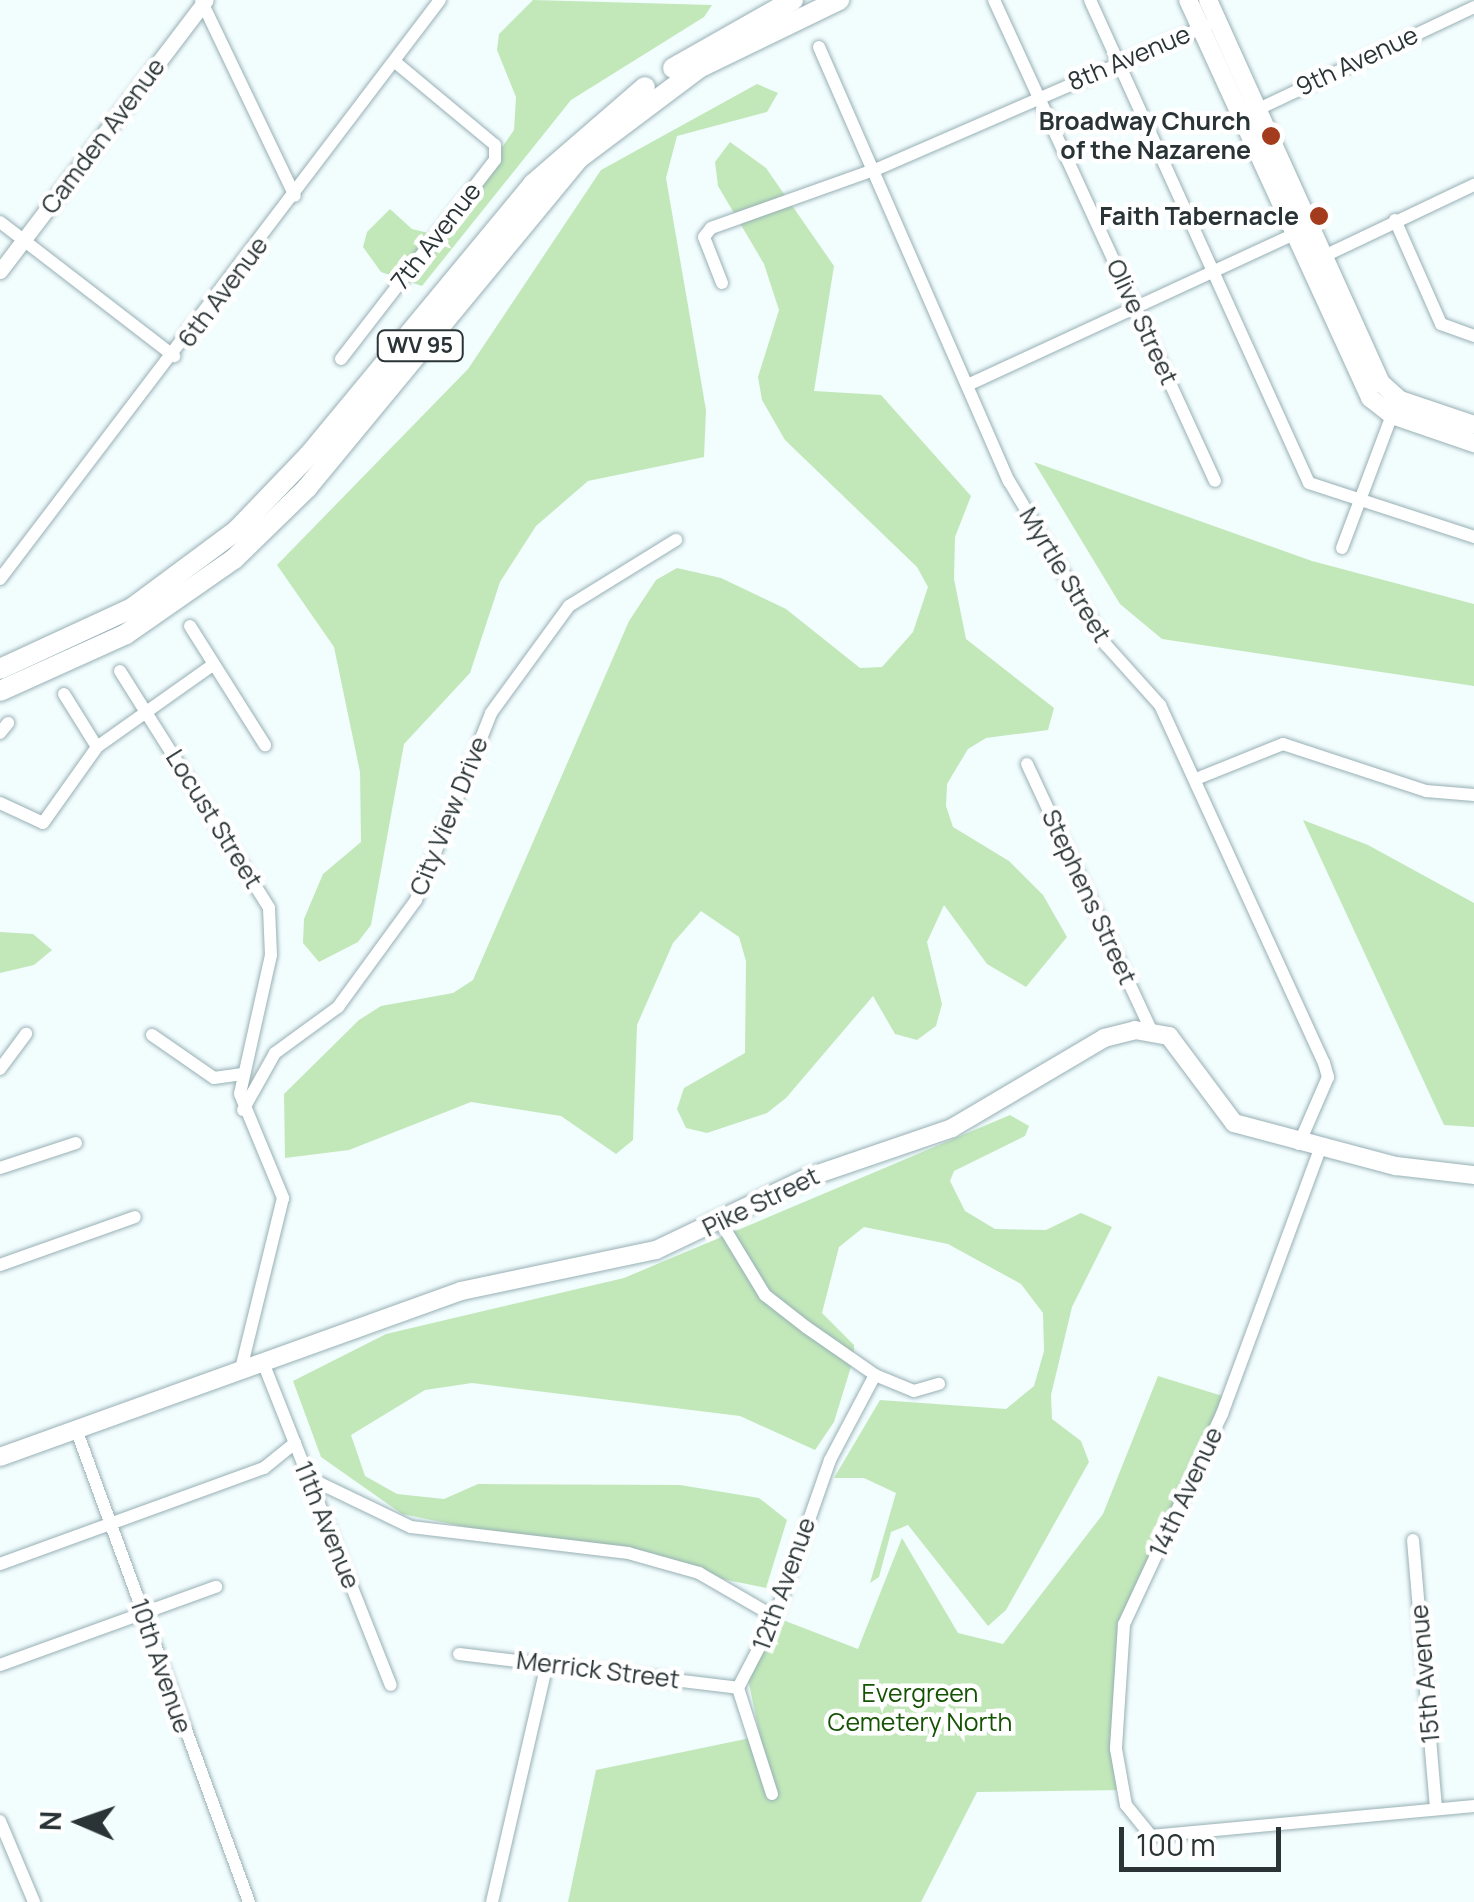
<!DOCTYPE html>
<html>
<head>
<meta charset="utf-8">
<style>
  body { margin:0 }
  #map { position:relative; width:1474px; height:1902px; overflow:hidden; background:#f2fdfe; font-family:Manrope,sans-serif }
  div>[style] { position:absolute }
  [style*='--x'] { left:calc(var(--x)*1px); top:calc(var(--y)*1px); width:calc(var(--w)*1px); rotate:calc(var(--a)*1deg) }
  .green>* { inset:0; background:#c2e8ba }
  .roads { filter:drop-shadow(0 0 2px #98b0b5) drop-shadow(0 0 2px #98b0b5) }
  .minor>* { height:12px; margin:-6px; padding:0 6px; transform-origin:6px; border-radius:6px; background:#fff }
  .tertiary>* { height:15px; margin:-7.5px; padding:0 7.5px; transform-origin:7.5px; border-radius:7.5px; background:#fff }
  .secondary>* { height:18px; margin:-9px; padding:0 9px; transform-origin:9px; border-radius:9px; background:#fff }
  .primary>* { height:20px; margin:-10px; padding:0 10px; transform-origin:10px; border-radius:10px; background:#fff }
  .dots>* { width:28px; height:28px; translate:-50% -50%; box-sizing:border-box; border:5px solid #fff; border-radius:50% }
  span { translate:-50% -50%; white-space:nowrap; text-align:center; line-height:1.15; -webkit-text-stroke:9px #fff; paint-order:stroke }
  .shield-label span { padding:2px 8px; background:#fff; border:2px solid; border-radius:8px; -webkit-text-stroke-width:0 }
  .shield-label { font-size:22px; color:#2a3436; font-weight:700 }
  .street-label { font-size:25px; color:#2a3436 }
  .poi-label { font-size:25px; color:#2a3436; font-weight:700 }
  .right { translate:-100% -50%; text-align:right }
  .park-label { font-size:25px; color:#155304 }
  .north { position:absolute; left:30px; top:1772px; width:100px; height:100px; -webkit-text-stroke:8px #fff; paint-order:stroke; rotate:272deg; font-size:28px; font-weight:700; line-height:40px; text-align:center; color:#2a3436 }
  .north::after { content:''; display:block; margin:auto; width:35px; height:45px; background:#2a3436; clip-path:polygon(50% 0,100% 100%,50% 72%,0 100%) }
  .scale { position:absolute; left:1119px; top:1827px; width:162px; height:45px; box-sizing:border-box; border:5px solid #2a3436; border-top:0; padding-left:12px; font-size:30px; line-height:35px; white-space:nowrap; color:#2a3436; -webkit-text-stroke:8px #fff; paint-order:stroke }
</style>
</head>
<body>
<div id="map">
  <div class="green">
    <i style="clip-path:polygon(533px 0,712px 5px,704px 17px,571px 100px,422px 286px,381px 272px,363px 247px,367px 232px,390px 209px,412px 229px,441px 236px,514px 130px,516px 97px,497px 50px,499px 34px)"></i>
    <i style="clip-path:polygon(757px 84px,778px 93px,767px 112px,677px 136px,666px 178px,706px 410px,704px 457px,588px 481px,536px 526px,500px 582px,470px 673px,404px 744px,371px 925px,358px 942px,319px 962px,303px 943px,304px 919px,323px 874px,361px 842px,360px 772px,334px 647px,277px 565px,468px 369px,601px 170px)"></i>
    <i style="clip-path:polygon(730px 142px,766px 168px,834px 266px,814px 391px,881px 395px,971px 496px,955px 537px,954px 579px,966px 639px,1054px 708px,1048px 730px,986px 738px,968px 749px,947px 784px,946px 806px,953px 827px,1009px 861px,1043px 895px,1067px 937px,1026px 987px,987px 964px,944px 905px,927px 942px,942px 1004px,936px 1026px,917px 1040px,895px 1034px,873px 996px,786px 1098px,767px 1113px,707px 1133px,686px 1128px,677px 1109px,684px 1088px,745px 1053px,746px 961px,739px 937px,701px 911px,673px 943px,637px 1025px,633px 1140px,616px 1154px,561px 1116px,471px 1102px,349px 1150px,285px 1158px,284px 1094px,359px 1020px,381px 1006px,453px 993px,473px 980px,629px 621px,656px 580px,677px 568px,721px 578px,786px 609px,860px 668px,882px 667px,913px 632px,928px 587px,917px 567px,785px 440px,762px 400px,758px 377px,779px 310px,764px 264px,718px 186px,715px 162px)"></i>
    <i style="clip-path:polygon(1034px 462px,1312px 561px,1474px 604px,1474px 686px,1162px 639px,1120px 604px)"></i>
    <i style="clip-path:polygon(1303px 820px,1368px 845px,1474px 903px,1474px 1127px,1444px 1125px)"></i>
    <i style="clip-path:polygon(0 932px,33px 934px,52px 950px,34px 965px,0 973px)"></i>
    <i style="clip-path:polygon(1010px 1115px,1029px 1126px,1025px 1136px,954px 1171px,950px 1181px,965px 1211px,995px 1229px,1046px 1230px,1081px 1213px,1112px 1227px,1072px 1307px,1051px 1395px,1052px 1419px,1081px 1441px,1089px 1462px,1006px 1610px,988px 1626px,908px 1525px,891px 1532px,879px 1577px,870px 1583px,896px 1493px,864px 1478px,834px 1478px,880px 1400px,1006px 1409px,1034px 1386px,1044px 1351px,1043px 1313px,1021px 1284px,948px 1244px,864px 1227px,839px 1247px,822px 1313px,854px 1345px,854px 1357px,834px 1422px,815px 1450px,740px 1416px,472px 1383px,425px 1390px,351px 1435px,365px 1476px,397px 1494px,444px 1499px,478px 1484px,680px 1485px,759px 1498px,787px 1520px,766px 1588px,402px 1514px,321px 1457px,293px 1381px,386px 1334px,624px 1278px)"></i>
    <i style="clip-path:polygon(1158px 1376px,1229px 1398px,1117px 1654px,1123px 1790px,977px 1792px,921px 1902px,568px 1902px,596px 1770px,760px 1736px,748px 1679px,775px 1617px,858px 1649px,902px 1538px,958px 1633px,1003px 1644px,1103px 1514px)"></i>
  </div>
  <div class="roads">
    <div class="minor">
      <i style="--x:201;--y:0;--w:217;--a:64.4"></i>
      <i style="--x:994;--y:0;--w:529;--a:65.32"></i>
      <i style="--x:1090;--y:0;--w:530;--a:65.61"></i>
      <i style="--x:1309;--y:483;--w:174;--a:18.1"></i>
      <i style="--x:819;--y:47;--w:474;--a:66.4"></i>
      <i style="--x:1009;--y:481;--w:191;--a:59.4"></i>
      <i style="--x:1106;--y:645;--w:81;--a:48"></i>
      <i style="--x:1160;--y:705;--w:394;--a:65.4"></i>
      <i style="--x:1324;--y:1063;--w:15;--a:74"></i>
      <i style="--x:1328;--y:1077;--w:73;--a:113.4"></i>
      <i style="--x:1252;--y:112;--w:246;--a:-25.3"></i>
      <i style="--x:1395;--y:220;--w:114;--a:66.1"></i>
      <i style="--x:1441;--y:324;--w:35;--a:20"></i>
      <i style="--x:0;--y:222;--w:220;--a:37.6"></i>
      <i style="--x:1318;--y:259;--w:173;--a:-25.4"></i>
      <i style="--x:722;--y:283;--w:49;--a:-111.4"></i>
      <i style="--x:704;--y:237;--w:11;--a:-52"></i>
      <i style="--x:711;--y:228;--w:176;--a:-19.6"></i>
      <i style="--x:877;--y:169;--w:359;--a:-23.5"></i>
      <i style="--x:341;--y:359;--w:252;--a:-52.3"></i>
      <i style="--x:495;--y:160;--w:15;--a:-90"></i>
      <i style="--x:495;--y:145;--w:130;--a:-140.3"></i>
      <i style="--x:972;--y:383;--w:362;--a:-24.8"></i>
      <i style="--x:1342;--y:548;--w:147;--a:-69.4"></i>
      <i style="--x:0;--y:579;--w:727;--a:-52.77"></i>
      <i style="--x:190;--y:626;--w:141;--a:57.8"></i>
      <i style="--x:120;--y:671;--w:280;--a:57.8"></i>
      <i style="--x:269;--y:908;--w:47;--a:87.6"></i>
      <i style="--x:271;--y:955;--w:142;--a:102.6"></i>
      <i style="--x:240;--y:1094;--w:113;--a:67.5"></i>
      <i style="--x:283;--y:1198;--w:180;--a:103.8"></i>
      <i style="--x:64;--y:694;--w:62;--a:58.1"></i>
      <i style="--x:0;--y:733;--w:13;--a:-51"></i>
      <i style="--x:1027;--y:764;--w:293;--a:65"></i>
      <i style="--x:1196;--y:779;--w:94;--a:-21.9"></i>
      <i style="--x:1283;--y:744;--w:151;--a:18.2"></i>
      <i style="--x:1426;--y:791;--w:48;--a:4.8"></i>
      <i style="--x:0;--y:803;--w:47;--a:24.9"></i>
      <i style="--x:43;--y:823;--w:93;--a:-54.6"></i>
      <i style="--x:97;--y:747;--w:142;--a:-35.3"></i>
      <i style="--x:152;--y:1035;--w:75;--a:34.7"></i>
      <i style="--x:214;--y:1078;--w:27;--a:-8"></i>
      <i style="--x:0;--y:1069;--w:44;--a:-53.4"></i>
      <i style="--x:243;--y:1110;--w:65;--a:-60.7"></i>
      <i style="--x:275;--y:1053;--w:78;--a:-36.1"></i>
      <i style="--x:338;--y:1007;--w:132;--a:-53.9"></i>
      <i style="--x:416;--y:900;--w:201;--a:-68.1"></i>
      <i style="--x:491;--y:713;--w:132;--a:-53.9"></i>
      <i style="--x:569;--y:606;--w:126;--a:-31.7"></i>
      <i style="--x:1320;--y:1149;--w:283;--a:110.3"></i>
      <i style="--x:1222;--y:1414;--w:232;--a:115"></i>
      <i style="--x:1124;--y:1624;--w:125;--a:93.7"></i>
      <i style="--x:1116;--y:1749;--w:57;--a:79.9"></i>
      <i style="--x:1126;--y:1805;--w:40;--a:51"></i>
      <i style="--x:1151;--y:1836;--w:324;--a:-5.3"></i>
      <i style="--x:0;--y:1168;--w:80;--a:-18.2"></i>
      <i style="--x:720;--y:1221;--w:87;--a:58.7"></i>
      <i style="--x:765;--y:1295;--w:52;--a:38"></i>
      <i style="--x:806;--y:1327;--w:84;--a:34.8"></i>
      <i style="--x:875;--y:1375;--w:42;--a:22.3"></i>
      <i style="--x:914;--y:1391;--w:26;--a:-16"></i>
      <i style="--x:0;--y:1265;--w:143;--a:-19.6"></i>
      <i style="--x:264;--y:1365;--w:344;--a:68.4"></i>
      <i style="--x:76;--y:1429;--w:504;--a:69.91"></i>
      <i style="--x:309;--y:1478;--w:113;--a:25.7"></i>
      <i style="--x:411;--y:1527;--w:219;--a:6.8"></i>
      <i style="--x:628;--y:1553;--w:74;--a:15.7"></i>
      <i style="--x:699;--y:1573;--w:88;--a:30.1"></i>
      <i style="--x:1413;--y:1540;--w:270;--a:85.1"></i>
      <i style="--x:0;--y:1564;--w:281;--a:-20"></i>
      <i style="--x:264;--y:1468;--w:40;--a:-39"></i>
      <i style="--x:459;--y:1654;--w:281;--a:6.9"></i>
      <i style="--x:0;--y:1665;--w:230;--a:-19.9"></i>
      <i style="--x:772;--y:1794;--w:111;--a:-107.8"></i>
      <i style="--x:738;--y:1688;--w:80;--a:-62.5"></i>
      <i style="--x:775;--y:1617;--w:166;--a:-70.7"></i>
      <i style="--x:830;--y:1460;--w:96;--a:-62.1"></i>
      <i style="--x:0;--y:1821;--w:88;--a:67.2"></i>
      <i style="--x:492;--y:1902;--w:245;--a:-77"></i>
    </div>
    <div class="tertiary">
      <i style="--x:0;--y:271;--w:340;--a:-52.8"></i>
    </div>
    <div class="secondary">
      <i style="--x:1188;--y:0;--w:438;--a:65.4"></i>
      <i style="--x:1370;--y:398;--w:28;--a:38"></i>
      <i style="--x:1392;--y:415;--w:87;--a:18.9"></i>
      <i style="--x:1208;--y:0;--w:420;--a:65.7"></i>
      <i style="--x:1381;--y:383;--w:25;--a:42"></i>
      <i style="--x:1400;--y:400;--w:78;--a:18.7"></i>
      <i style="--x:0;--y:1457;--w:490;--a:-19.8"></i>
      <i style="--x:461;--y:1291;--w:199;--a:-11.9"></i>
      <i style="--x:656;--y:1250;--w:170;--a:-25.5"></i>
      <i style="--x:809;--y:1177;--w:151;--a:-18.9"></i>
      <i style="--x:952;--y:1128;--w:177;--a:-30.6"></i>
      <i style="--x:1104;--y:1038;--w:32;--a:-14"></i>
      <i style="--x:1135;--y:1030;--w:35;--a:10"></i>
      <i style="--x:1169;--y:1036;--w:109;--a:53.2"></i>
      <i style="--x:1234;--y:1123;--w:168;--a:14.9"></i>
      <i style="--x:1396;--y:1166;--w:79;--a:6.6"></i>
    </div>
    <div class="primary">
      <i style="--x:673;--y:68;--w:138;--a:-29.5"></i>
      <i style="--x:0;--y:669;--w:145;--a:-24.8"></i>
      <i style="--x:132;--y:608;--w:131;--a:-36.6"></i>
      <i style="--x:237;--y:530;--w:104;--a:-46.2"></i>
      <i style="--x:309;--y:455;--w:352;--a:-50.4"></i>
      <i style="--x:533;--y:184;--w:148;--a:-40.9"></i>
      <i style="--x:0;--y:691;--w:138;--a:-24.3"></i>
      <i style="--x:126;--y:634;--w:131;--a:-34.8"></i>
      <i style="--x:234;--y:559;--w:102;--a:-44.2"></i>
      <i style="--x:307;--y:488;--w:426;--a:-50.5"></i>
      <i style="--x:578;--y:159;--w:151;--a:-36.9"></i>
      <i style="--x:699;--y:68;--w:156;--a:-25.9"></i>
    </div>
  </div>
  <div class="dots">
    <i style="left:1271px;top:136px;background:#a33c1c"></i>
    <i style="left:1319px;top:216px;background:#a33c1c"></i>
  </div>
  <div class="shield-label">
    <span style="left:420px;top:346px">WV 95</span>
  </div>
  <div class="street-label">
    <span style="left:1129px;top:58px;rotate:-23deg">8th Avenue</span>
    <span style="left:1357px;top:61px;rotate:-25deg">9th Avenue</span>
    <span style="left:103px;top:136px;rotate:-53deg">Camden Avenue</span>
    <span style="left:436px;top:236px;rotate:-52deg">7th Avenue</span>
    <span style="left:223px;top:292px;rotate:-53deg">6th Avenue</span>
    <span style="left:1142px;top:322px;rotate:65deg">Olive Street</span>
    <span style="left:1065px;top:575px;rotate:59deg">Myrtle Street</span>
    <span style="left:449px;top:816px;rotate:-68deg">City View Drive</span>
    <span style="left:214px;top:819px;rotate:58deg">Locust Street</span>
    <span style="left:1089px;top:897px;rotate:65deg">Stephens Street</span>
    <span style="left:761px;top:1202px;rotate:-26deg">Pike Street</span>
    <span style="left:1186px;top:1492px;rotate:-65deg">14th Avenue</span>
    <span style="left:327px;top:1525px;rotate:68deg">11th Avenue</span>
    <span style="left:784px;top:1584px;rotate:-70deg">12th Avenue</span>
    <span style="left:161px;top:1666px;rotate:71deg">10th Avenue</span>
    <span style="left:598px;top:1670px;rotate:7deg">Merrick Street</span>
    <span style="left:1425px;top:1674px;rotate:-95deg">15th Avenue</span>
  </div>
  <div class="poi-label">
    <span class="right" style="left:1251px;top:136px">Broadway Church<br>of the Nazarene</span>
    <span class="right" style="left:1299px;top:216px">Faith Tabernacle</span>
  </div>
  <div class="park-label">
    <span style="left:920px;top:1708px">Evergreen<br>Cemetery North</span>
  </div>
  <div class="north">N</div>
  <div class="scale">100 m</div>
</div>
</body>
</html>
